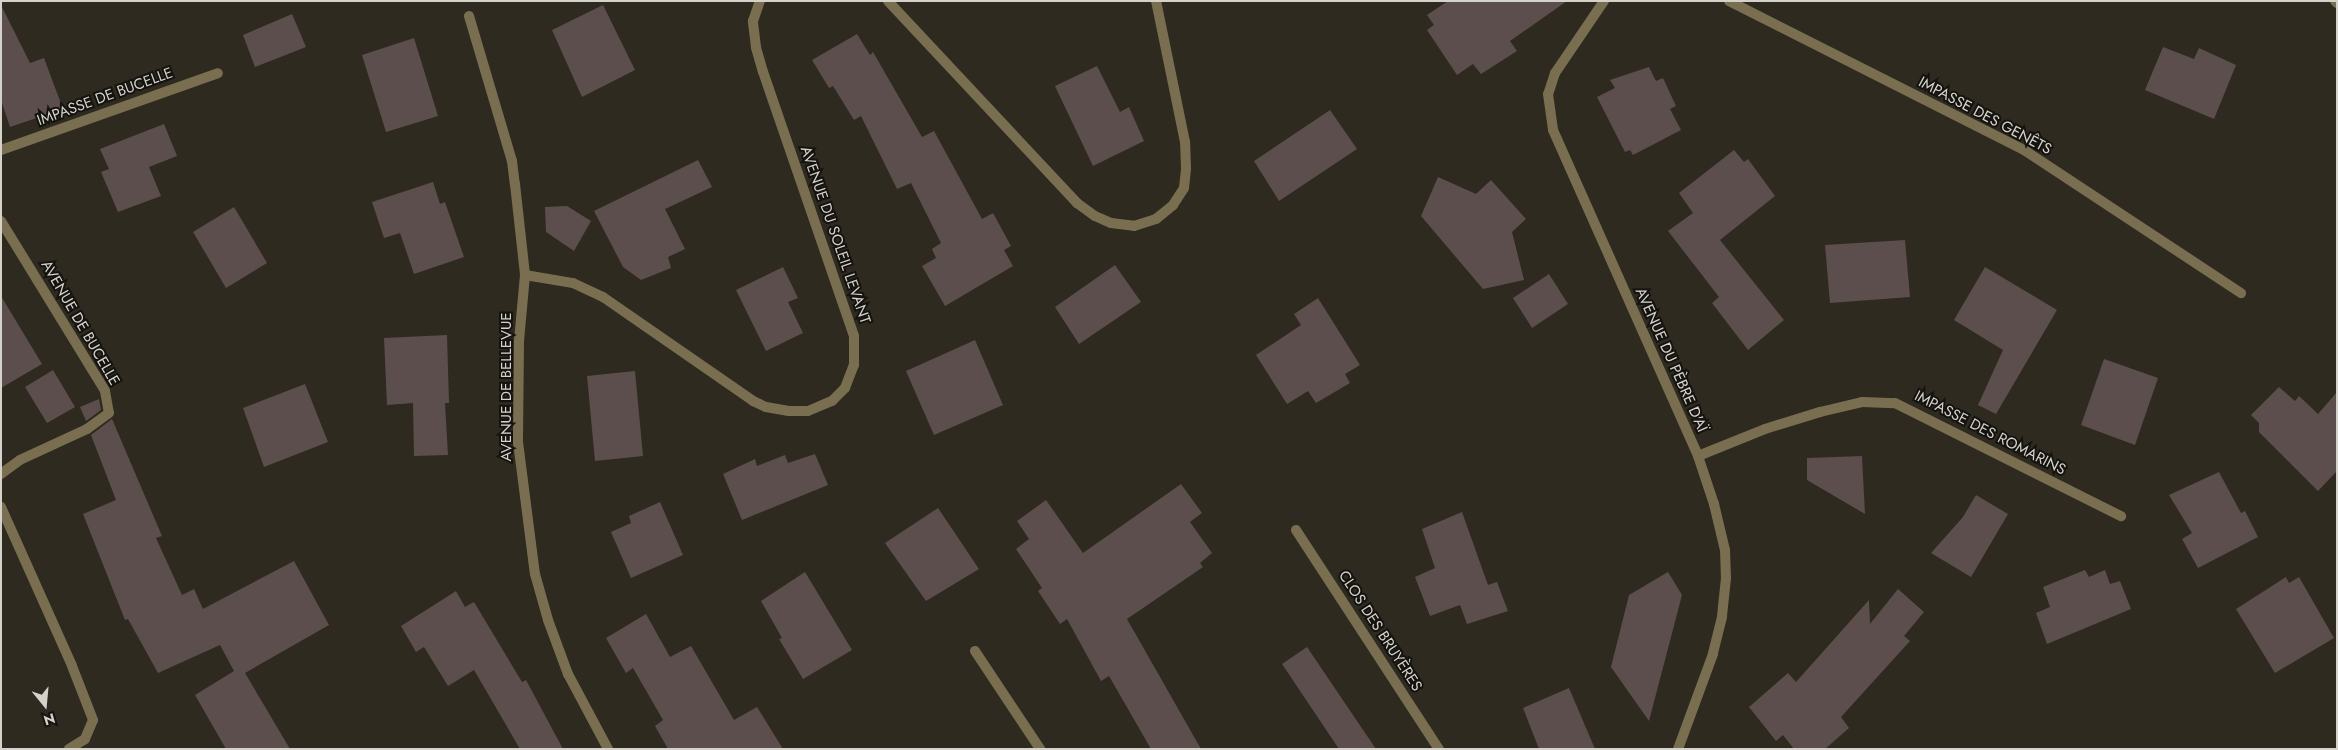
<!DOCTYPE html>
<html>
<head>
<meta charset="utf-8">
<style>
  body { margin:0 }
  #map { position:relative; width:2338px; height:750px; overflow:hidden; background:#2e2a20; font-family:Jost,sans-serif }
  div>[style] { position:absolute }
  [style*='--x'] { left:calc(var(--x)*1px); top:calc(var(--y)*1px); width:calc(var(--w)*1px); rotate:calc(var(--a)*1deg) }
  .building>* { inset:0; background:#5c4e4c }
  .minor>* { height:10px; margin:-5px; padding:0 5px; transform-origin:5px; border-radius:5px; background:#796f50 }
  span { translate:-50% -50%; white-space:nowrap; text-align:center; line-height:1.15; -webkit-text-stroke:4px #15130f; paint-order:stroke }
  .street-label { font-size:15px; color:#d5d2cc }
  .frame { position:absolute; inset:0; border:2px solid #d5d2cc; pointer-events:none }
  .north { position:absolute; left:20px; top:680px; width:50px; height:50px; -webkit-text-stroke:4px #15130f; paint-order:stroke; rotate:163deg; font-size:14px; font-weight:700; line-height:20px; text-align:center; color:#d5d2cc }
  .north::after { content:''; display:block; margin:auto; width:18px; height:22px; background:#d5d2cc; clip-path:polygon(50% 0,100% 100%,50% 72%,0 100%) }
</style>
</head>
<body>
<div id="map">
  <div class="building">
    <i style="clip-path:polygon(1448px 1px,1567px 1px,1510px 41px,1517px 51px,1481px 74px,1473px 64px,1457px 75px,1427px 30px,1434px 25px,1427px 15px)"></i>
    <i style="clip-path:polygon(1px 5px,30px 63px,44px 58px,63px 109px,10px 127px,1px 100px)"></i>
    <i style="clip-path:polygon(603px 5px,635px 70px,582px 97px,552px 30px)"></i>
    <i style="clip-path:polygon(292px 14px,306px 47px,255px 67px,243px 35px)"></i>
    <i style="clip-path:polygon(857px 34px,870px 55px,873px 52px,922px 137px,934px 131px,982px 219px,993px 213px,1011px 246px,1004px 250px,1013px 266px,945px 306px,922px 266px,936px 258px,932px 249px,941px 243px,911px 183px,897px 189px,861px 116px,854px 120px,833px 86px,829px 88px,812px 60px)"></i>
    <i style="clip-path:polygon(414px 38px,438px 116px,386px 132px,362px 55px)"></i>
    <i style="clip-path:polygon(2163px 47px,2194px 59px,2199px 48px,2236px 65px,2214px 119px,2145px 90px)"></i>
    <i style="clip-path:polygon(1097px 66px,1120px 112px,1129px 107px,1144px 141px,1093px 166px,1055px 86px)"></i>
    <i style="clip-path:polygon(1649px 67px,1656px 81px,1663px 78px,1676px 106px,1670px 109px,1681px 130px,1633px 155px,1630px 150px,1625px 152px,1597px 97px,1615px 88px,1610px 80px)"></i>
    <i style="clip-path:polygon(1330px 110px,1357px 149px,1279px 201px,1254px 161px)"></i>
    <i style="clip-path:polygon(164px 124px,177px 156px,149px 167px,161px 196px,118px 212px,101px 172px,109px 169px,100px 149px)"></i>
    <i style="clip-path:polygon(1734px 150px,1744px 162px,1748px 159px,1775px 196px,1720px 240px,1784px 320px,1748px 350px,1712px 303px,1719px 297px,1668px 231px,1693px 213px,1679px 193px)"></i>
    <i style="clip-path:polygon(698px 160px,712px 187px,665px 209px,685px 249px,668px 257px,671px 268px,641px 280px,623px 267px,594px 211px)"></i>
    <i style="clip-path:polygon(1438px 177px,1476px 194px,1491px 180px,1526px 219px,1512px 232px,1524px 280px,1483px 289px,1421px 216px)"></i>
    <i style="clip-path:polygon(433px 182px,440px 204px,445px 202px,464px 257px,414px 274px,400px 233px,384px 238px,372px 202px)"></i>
    <i style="clip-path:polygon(567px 206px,591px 221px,574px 251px,546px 232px,545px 207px)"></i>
    <i style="clip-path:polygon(234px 207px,267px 263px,226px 288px,193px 232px)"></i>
    <i style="clip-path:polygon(1905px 240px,1910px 297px,1830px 303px,1825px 245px)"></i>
    <i style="clip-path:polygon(1115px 265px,1141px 302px,1079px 344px,1055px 307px)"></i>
    <i style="clip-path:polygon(783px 267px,798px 298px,788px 302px,803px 333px,766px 351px,736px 290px)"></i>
    <i style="clip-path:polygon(1985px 267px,2057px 310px,1996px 414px,1978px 405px,2003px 350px,1954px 320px)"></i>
    <i style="clip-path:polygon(1549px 274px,1568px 304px,1532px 328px,1513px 298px)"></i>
    <i style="clip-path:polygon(1px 296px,42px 364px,1px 388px)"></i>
    <i style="clip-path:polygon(1318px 298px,1360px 365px,1345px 374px,1350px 383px,1316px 403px,1308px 391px,1287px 404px,1256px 355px,1301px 325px,1294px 314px)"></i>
    <i style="clip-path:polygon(447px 335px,449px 403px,445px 403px,448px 455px,414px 456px,413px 403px,387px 405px,384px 338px)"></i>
    <i style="clip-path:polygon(975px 340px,1003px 405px,934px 435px,906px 371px)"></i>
    <i style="clip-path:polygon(2104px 359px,2158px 378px,2135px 445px,2081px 425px)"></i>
    <i style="clip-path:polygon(53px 370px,75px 407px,47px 423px,25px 387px)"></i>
    <i style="clip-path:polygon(635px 371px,643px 456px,595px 461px,587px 376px)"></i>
    <i style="clip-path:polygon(305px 384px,328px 442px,264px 467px,243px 408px)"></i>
    <i style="clip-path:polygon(2279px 387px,2295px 401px,2299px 396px,2318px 414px,2337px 392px,2337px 471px,2318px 491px,2259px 432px,2259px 423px,2251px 415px)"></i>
    <i style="clip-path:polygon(99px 399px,101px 410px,86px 421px,80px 407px)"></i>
    <i style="clip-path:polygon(112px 419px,162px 536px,156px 538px,182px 595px,194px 589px,203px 609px,294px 561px,329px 625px,245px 673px,290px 749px,226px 749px,195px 695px,234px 671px,220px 645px,158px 673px,128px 619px,125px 620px,83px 514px,116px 500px,91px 435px)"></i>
    <i style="clip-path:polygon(815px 454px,828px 485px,742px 520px,723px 474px,755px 459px,757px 466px,785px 455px,788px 463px)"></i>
    <i style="clip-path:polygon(1862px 456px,1865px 514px,1807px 480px,1807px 458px)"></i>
    <i style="clip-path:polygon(2219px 472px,2241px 513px,2245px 511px,2258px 537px,2198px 568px,2182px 539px,2192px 533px,2169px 495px)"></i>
    <i style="clip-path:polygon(1181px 484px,1202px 513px,1190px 522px,1212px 553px,1200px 563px,1203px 567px,1127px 619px,1201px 749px,1151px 749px,1109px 676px,1101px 681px,1067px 619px,1060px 624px,1038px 591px,1042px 588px,1016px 549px,1029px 539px,1017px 521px,1046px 500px,1083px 553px)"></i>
    <i style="clip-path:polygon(1976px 495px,2008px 514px,1971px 577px,1931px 553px,1963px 517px)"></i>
    <i style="clip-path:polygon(660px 502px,683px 555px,631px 578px,611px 532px,631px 523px,629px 516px)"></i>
    <i style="clip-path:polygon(938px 508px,979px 569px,926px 601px,885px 543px)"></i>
    <i style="clip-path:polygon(1462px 512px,1488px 585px,1497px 582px,1508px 611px,1467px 624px,1460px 605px,1430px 616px,1415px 577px,1435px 568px,1422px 529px)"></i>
    <i style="clip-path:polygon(2085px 570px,2089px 577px,2105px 570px,2110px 584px,2120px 581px,2131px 609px,2047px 644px,2036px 613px,2050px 607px,2043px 587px)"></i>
    <i style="clip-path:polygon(805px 572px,852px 650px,803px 679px,779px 639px,782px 638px,761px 601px)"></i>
    <i style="clip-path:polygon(1668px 572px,1682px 595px,1649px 721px,1611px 667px,1629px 595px)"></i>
    <i style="clip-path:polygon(2286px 577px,2289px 583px,2299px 577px,2334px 638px,2275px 673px,2236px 609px)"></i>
    <i style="clip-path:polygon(1898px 589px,1924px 612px,1904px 636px,1910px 641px,1841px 717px,1849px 728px,1825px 749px,1794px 749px,1783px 735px,1776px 741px,1749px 707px,1788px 673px,1796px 682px,1869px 600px,1870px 624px)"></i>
    <i style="clip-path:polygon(456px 591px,465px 607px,474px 602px,522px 682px,526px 680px,563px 749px,520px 749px,474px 670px,448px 686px,424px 647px,416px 652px,401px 626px)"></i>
    <i style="clip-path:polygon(646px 614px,670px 657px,691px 646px,734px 720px,757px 707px,783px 749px,668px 749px,655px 726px,663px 720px,633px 668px,626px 673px,606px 638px)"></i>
    <i style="clip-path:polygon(1307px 647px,1357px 721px,1376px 749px,1339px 749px,1282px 664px)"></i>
    <i style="clip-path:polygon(1569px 688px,1595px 749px,1539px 749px,1523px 708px)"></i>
  </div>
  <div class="minor">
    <i style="--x:888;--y:1;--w:277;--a:46.9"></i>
    <i style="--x:1077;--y:203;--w:22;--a:36"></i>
    <i style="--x:1095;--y:216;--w:17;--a:24"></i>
    <i style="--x:1111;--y:223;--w:23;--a:7"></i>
    <i style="--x:1134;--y:226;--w:23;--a:-18"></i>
    <i style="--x:1156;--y:219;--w:22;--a:-39"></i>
    <i style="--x:1173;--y:205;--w:20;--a:-57"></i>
    <i style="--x:1184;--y:188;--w:20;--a:-84"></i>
    <i style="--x:1186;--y:168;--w:26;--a:-92"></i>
    <i style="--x:1185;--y:142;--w:144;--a:-101.6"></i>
    <i style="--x:1604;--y:1;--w:87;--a:124.2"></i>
    <i style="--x:1555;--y:73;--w:22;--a:108"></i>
    <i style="--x:1548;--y:94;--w:36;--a:82"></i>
    <i style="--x:1553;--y:130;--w:357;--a:66"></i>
    <i style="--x:1698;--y:456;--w:51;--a:71.6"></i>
    <i style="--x:1714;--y:504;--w:47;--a:76.6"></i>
    <i style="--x:1725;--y:550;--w:28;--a:88"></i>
    <i style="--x:1726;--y:578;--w:39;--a:96"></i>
    <i style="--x:1722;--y:617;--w:38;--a:104"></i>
    <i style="--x:1713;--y:654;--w:101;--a:110.2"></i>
    <i style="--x:1729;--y:1;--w:330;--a:26.8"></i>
    <i style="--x:2024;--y:150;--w:260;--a:33.4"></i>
    <i style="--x:2335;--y:1;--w:3;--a:45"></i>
    <i style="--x:469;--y:16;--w:151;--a:73.5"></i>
    <i style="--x:512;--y:161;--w:23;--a:83"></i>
    <i style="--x:515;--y:184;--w:92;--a:83.7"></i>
    <i style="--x:525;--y:275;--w:66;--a:95.2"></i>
    <i style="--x:519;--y:341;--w:101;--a:90.6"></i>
    <i style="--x:518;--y:442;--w:133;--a:82.7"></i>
    <i style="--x:535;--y:574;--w:48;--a:74.2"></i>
    <i style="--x:548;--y:620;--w:58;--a:69.7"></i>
    <i style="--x:568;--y:674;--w:85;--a:61.9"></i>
    <i style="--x:1;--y:150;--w:230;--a:-19.5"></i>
    <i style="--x:1;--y:221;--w:199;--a:58.5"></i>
    <i style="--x:105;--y:391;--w:22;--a:80"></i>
    <i style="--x:109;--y:413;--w:27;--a:144"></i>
    <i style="--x:87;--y:429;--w:74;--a:155.2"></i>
    <i style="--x:20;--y:460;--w:24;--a:144"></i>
    <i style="--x:525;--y:275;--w:49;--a:9.5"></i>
    <i style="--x:573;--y:283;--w:33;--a:25"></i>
    <i style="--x:603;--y:297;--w:183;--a:34.7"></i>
    <i style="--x:753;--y:401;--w:14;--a:25"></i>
    <i style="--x:766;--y:407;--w:23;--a:10"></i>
    <i style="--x:789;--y:411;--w:19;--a:0"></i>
    <i style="--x:808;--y:411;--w:26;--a:-23"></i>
    <i style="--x:832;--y:401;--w:18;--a:-45"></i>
    <i style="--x:845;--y:388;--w:25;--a:-69"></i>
    <i style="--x:854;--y:365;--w:29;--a:-90"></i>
    <i style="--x:854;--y:336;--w:279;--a:-109"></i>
    <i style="--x:763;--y:72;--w:26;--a:-106"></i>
    <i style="--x:756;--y:47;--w:26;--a:-97"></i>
    <i style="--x:753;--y:21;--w:21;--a:-71"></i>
    <i style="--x:1698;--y:456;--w:72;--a:-21.9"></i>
    <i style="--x:1765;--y:429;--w:58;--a:-17.2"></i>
    <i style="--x:1820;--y:412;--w:43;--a:-13.4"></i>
    <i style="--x:1862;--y:402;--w:33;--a:2"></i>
    <i style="--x:1895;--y:403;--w:253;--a:26.6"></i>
    <i style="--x:1;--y:507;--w:174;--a:65.9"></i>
    <i style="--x:72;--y:666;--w:58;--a:68.7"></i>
    <i style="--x:93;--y:720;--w:21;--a:113"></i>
    <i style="--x:85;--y:739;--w:19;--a:148"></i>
    <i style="--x:1296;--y:530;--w:262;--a:56.9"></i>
    <i style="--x:975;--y:651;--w:118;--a:56.4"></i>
  </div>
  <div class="street-label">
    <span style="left:105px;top:97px;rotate:-20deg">IMPASSE DE BUCELLE</span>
    <span style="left:1985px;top:116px;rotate:28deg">IMPASSE DES GENÊTS</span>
    <span style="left:835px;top:235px;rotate:71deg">AVENUE DU SOLEIL LEVANT</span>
    <span style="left:80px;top:323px;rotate:60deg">AVENUE DE BUCELLE</span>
    <span style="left:1671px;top:360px;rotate:66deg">AVENUE DU PÈBRE D'AÏ</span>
    <span style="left:507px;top:387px;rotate:-90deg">AVENUE DE BELLEVUE</span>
    <span style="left:1990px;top:433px;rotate:27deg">IMPASSE DES ROMARINS</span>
    <span style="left:1380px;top:631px;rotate:57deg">CLOS DES BRUYÈRES</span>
  </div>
  <div class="frame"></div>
  <div class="north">N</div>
</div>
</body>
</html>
